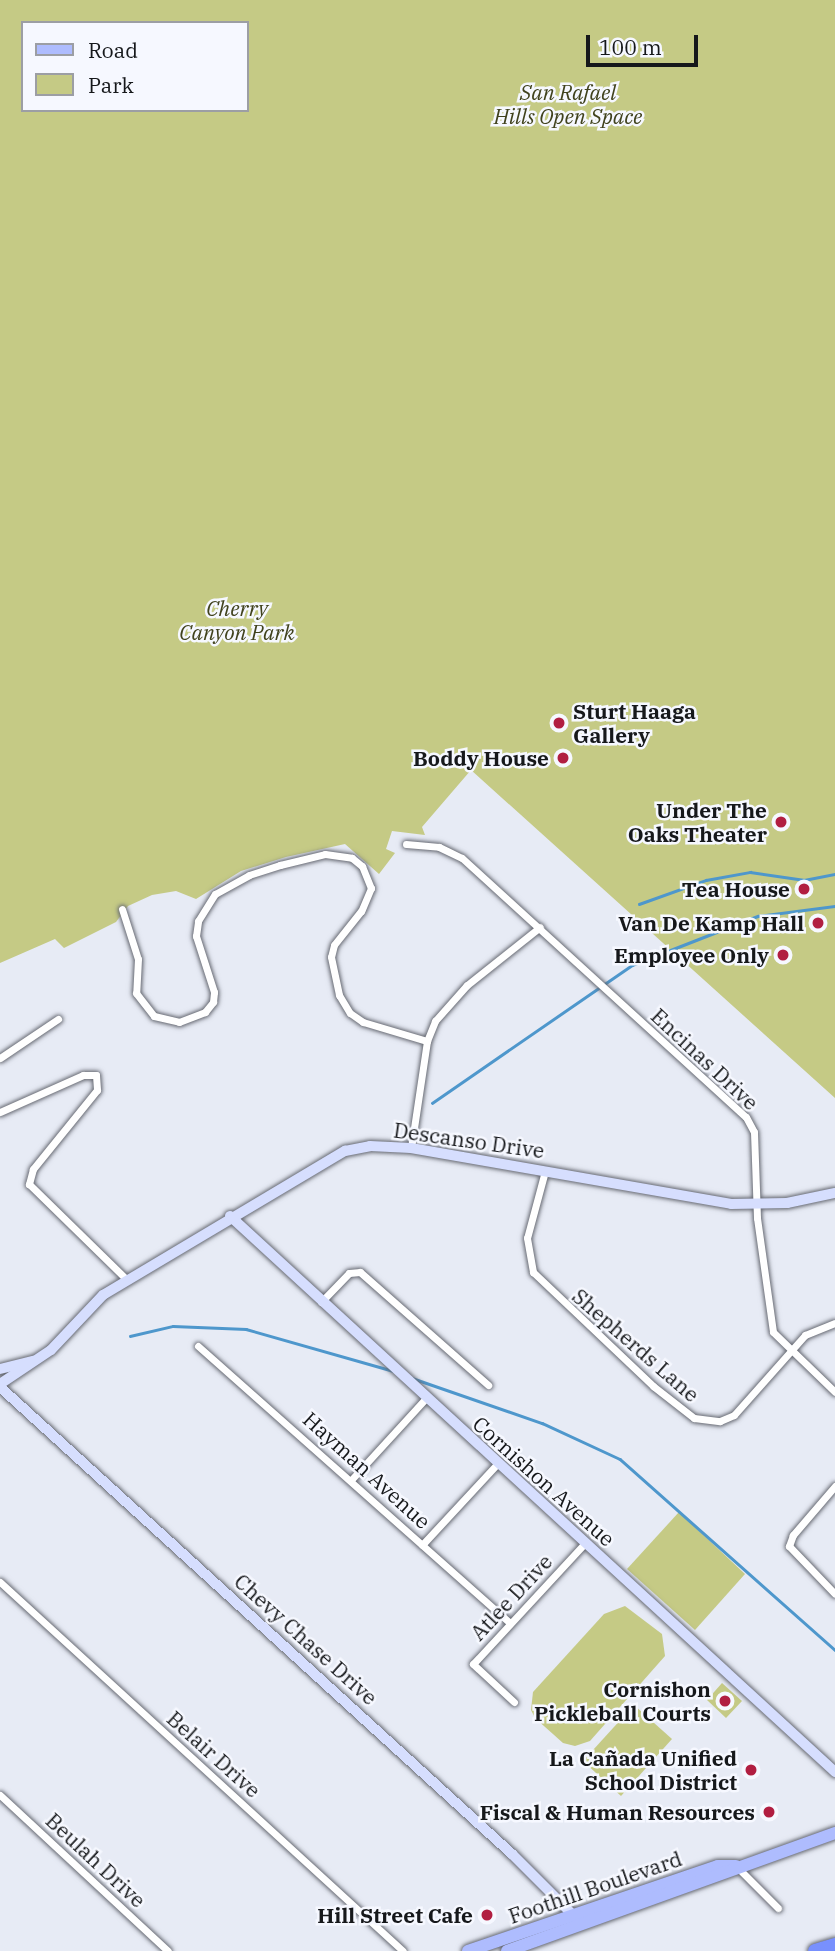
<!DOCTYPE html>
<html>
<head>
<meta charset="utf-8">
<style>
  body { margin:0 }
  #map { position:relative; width:835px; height:1951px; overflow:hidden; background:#e7ebf5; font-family:"IBM Plex Serif",serif }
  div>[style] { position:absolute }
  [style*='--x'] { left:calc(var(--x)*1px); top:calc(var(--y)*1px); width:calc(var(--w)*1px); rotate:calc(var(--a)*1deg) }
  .green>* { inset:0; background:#c5ca85 }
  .stream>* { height:2.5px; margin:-1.25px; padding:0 1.25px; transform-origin:1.25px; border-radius:1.25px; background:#4e97cc }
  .roads { filter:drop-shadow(0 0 2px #676a73) drop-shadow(0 0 2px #676a73) }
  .street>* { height:7px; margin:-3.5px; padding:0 3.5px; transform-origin:3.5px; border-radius:3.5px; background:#fff }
  .secondary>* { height:10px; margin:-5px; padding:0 5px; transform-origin:5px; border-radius:5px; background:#d6defe }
  .primary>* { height:12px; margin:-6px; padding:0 6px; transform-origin:6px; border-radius:6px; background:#aebcfe }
  .highway>* { height:14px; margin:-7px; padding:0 7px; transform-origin:7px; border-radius:7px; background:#7890fd }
  .dots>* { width:19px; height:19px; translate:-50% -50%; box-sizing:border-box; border:4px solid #f6f8ff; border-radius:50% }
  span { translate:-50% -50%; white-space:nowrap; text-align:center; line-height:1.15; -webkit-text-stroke:5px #f6f8ff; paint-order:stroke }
  .park-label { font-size:21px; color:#40421d; font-style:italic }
  .poi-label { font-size:21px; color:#16181b; font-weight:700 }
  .left { translate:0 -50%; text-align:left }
  .right { translate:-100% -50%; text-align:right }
  .street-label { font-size:21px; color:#16181b }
  .legend { position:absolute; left:21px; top:21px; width:228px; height:91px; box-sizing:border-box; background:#f6f8ff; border:2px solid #9c9ea4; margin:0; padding:9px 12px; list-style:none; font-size:21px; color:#16181b }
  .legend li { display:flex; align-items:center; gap:14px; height:35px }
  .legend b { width:35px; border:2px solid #9c9ea4 }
  .scale { position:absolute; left:586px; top:35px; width:112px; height:32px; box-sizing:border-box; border:4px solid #16181b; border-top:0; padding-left:9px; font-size:21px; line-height:24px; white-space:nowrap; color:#16181b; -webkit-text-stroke:5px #f6f8ff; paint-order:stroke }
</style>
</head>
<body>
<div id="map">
  <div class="green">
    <i style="clip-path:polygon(evenodd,0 0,835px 0,835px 1098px,471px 770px,422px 827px,425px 835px,392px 831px,386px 849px,395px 853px,379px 874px,345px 844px,286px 857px,241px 871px,196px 899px,176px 891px,152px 895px,128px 906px,116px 922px,64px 948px,55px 939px,0 963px,0 0,23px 23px,247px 23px,247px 110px,23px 110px,23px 23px)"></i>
    <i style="clip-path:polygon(679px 1512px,745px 1574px,695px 1630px,627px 1569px)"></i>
    <i style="clip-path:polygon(625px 1606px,662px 1634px,665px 1656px,590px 1741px,575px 1746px,563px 1743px,535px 1718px,531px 1710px,533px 1692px,604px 1614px)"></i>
    <i style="clip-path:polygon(722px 1683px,742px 1701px,726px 1718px,707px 1700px)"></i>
    <i style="clip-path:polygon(634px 1705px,672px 1739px,621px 1796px,583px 1761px)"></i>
  </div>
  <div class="stream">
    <i style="--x:639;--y:904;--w:71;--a:-19.7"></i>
    <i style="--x:706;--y:880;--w:45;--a:-10.3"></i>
    <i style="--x:750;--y:872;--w:55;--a:8.4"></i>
    <i style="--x:804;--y:880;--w:32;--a:-11"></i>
    <i style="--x:432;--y:1103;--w:243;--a:-34.6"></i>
    <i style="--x:632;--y:965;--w:135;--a:-21.3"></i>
    <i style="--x:758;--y:916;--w:78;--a:-7.4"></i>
    <i style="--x:130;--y:1336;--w:44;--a:-13.1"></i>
    <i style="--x:173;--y:1326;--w:73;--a:2.4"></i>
    <i style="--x:246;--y:1329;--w:153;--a:15.9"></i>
    <i style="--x:412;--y:1378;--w:138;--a:19.1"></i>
    <i style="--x:542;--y:1423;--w:86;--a:24.8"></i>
    <i style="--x:620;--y:1459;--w:288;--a:41.6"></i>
  </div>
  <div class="roads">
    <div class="street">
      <i style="--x:406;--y:844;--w:33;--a:5"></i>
      <i style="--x:439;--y:847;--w:25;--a:26"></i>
      <i style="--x:462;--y:858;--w:384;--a:42.4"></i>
      <i style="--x:746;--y:1117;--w:17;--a:62"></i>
      <i style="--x:754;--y:1132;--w:86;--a:88"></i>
      <i style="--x:757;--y:1218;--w:115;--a:82"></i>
      <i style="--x:773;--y:1332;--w:86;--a:44.1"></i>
      <i style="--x:122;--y:909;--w:52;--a:72.3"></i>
      <i style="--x:138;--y:959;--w:34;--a:93"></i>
      <i style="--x:136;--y:993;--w:29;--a:52"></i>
      <i style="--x:154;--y:1016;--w:26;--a:13"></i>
      <i style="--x:179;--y:1022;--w:28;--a:-21"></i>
      <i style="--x:205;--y:1012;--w:13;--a:-51"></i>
      <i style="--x:213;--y:1002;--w:10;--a:-84"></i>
      <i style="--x:214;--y:992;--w:59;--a:-107.8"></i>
      <i style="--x:196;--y:936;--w:15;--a:-82"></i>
      <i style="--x:198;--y:921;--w:32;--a:-58"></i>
      <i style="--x:215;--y:894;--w:39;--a:-29"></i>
      <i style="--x:249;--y:875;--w:33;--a:-18"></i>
      <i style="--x:280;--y:865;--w:46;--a:-13.7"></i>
      <i style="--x:325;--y:854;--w:27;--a:8"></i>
      <i style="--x:352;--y:858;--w:13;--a:39"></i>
      <i style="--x:362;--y:866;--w:24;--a:68"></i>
      <i style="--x:371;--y:888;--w:25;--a:113"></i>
      <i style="--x:361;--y:911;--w:43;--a:128.5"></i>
      <i style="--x:334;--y:945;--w:12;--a:104"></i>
      <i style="--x:331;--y:957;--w:39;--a:78"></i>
      <i style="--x:339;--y:995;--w:21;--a:59"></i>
      <i style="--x:350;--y:1013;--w:16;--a:35"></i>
      <i style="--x:363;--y:1022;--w:67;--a:16.5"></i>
      <i style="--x:0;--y:1058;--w:70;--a:-33.9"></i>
      <i style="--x:0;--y:1112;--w:91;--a:-24"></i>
      <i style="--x:83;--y:1075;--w:13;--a:0"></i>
      <i style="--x:96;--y:1075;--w:15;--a:86"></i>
      <i style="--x:97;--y:1090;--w:102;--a:129"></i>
      <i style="--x:33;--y:1169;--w:16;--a:105"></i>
      <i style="--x:29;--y:1184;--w:137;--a:44.4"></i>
      <i style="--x:411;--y:1148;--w:108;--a:-81.5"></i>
      <i style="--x:427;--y:1041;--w:22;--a:-68"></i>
      <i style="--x:435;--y:1021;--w:48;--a:-48.4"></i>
      <i style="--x:467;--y:985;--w:93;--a:-38.5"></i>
      <i style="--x:545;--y:1171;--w:69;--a:105"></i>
      <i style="--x:527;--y:1238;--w:35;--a:80"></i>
      <i style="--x:533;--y:1272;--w:166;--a:43.5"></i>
      <i style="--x:653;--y:1386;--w:52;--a:38"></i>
      <i style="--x:694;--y:1418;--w:26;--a:7"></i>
      <i style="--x:720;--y:1421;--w:15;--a:-23"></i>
      <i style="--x:734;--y:1415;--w:107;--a:-48.4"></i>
      <i style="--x:805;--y:1335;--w:32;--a:-22"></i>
      <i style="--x:321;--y:1302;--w:40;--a:-46"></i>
      <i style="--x:349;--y:1273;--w:11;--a:-5"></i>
      <i style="--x:360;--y:1272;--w:171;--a:41.4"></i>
      <i style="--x:198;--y:1346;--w:417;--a:41.6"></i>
      <i style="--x:352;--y:1479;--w:110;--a:-47.6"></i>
      <i style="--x:835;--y:1486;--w:65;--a:130.6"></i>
      <i style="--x:793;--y:1535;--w:12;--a:110"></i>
      <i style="--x:789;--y:1546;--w:66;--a:46.2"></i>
      <i style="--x:422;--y:1545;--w:110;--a:-47.2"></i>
      <i style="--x:0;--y:1582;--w:546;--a:42.48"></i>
      <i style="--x:514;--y:1702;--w:56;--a:-137.2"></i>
      <i style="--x:473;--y:1664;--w:165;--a:-47.2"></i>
      <i style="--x:0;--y:1795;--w:229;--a:42.9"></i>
      <i style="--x:737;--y:1867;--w:58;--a:45"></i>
    </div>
    <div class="secondary">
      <i style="--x:230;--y:1216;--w:822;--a:42.58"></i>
      <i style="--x:0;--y:1369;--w:34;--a:-14"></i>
      <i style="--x:0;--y:1384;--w:61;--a:-33.7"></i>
      <i style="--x:51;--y:1350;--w:76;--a:-46.6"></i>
      <i style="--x:103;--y:1295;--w:282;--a:-30.8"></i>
      <i style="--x:345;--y:1151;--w:25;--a:-11"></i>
      <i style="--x:370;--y:1146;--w:41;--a:2.8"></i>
      <i style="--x:411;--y:1148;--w:325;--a:9.9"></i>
      <i style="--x:731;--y:1204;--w:56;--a:-1"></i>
      <i style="--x:787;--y:1203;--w:49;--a:-11.8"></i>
      <i style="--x:0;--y:1387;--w:693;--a:42.37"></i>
      <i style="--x:512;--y:1854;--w:93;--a:45"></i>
    </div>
    <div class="primary">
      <i style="--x:468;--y:1951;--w:264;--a:-18.8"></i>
      <i style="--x:718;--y:1866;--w:18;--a:0"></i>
      <i style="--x:507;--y:1951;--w:349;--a:-19.8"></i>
    </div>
    <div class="highway">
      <i style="--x:815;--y:1951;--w:21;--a:-17"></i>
    </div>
  </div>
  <div class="dots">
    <i style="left:559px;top:723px;background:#b11e41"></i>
    <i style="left:563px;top:758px;background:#b11e41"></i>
    <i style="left:781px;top:822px;background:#b11e41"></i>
    <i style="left:804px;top:889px;background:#b11e41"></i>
    <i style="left:818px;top:923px;background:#b11e41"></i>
    <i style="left:783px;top:955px;background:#b11e41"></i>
    <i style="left:725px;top:1701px;background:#b11e41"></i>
    <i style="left:751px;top:1770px;background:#b11e41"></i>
    <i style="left:769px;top:1812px;background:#b11e41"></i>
    <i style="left:487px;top:1915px;background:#b11e41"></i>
  </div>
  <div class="park-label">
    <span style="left:568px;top:104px">San Rafael<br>Hills Open Space</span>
    <span style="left:237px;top:620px">Cherry<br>Canyon Park</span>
  </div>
  <div class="poi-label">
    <span class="left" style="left:573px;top:723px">Sturt Haaga<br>Gallery</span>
    <span class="right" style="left:549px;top:758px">Boddy House</span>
    <span class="right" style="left:767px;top:822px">Under The<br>Oaks Theater</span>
    <span class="right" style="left:790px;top:889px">Tea House</span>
    <span class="right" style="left:804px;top:923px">Van De Kamp Hall</span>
    <span class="right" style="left:769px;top:955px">Employee Only</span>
    <span class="right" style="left:711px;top:1701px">Cornishon<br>Pickleball Courts</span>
    <span class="right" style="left:737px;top:1770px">La Cañada Unified<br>School District</span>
    <span class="right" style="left:755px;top:1812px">Fiscal &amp; Human Resources</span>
    <span class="right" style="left:473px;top:1915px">Hill Street Cafe</span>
  </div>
  <div class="street-label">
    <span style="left:705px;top:1059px;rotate:43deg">Encinas Drive</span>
    <span style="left:469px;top:1140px;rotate:8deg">Descanso Drive</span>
    <span style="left:636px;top:1345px;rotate:41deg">Shepherds Lane</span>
    <span style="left:367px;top:1470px;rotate:42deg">Hayman Avenue</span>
    <span style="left:544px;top:1481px;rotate:42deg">Cornishon Avenue</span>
    <span style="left:511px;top:1597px;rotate:-47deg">Atlee Drive</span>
    <span style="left:306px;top:1639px;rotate:42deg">Chevy Chase Drive</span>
    <span style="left:214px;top:1754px;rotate:42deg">Belair Drive</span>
    <span style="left:96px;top:1860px;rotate:43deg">Beulah Drive</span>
    <span style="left:595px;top:1887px;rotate:-19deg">Foothill Boulevard</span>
  </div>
  <ul class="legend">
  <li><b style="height:9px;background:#aebcfe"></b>Road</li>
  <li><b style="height:19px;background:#c5ca85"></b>Park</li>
  </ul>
  <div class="scale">100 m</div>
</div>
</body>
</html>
